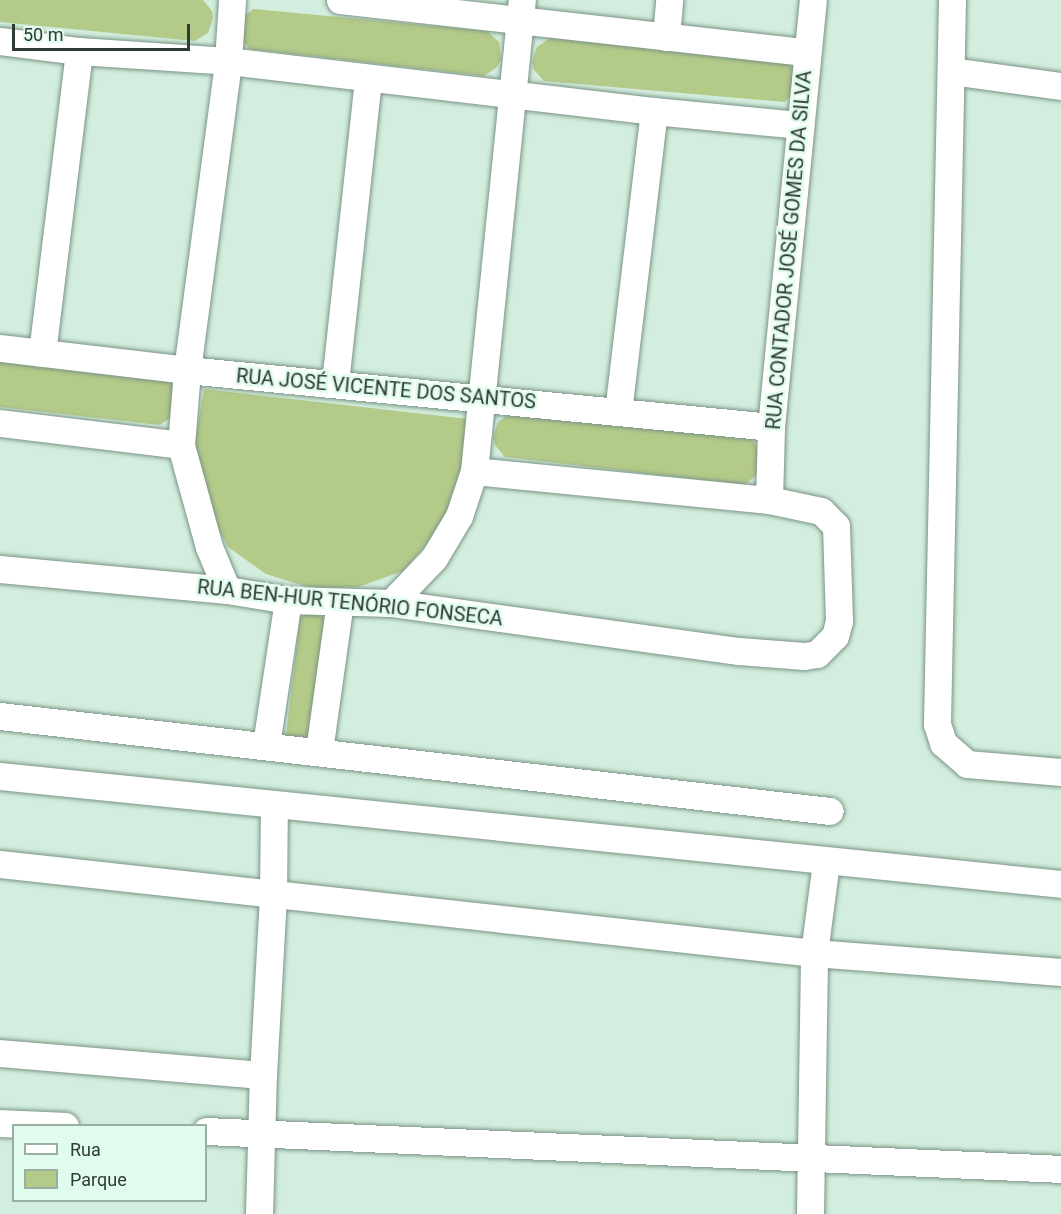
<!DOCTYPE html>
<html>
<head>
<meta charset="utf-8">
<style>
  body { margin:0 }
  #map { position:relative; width:1061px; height:1214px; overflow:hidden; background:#d3eede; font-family:Roboto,sans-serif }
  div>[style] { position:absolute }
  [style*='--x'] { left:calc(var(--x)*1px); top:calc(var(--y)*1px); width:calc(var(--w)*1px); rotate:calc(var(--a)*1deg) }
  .green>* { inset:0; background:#b4ca89 }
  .roads { filter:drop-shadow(0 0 2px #7a9385) drop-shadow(0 0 2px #7a9385) }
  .minor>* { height:27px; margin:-13.5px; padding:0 13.5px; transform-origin:13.5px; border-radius:13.5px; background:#fff }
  span { translate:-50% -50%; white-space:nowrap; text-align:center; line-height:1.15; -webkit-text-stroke:5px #e0fcec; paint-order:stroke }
  .street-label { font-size:20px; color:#303b35 }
  .legend { position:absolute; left:12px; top:1124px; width:195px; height:78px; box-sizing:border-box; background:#e0fcec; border:2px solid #9aafa3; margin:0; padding:8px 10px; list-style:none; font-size:18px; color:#303b35 }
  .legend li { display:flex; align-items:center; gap:12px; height:30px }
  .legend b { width:30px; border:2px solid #9aafa3 }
  .scale { position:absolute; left:12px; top:24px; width:178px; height:27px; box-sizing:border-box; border:3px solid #303b35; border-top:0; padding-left:8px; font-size:18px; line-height:21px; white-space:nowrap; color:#303b35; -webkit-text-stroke:4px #e0fcec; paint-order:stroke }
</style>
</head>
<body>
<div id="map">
  <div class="green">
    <i style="clip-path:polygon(0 0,203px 0,212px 11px,213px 18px,208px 33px,195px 41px,0 22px)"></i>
    <i style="clip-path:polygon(253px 9px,487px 31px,499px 42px,501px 59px,497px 67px,484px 76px,250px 49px,240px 39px,242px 18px)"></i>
    <i style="clip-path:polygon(550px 38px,785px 59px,795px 72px,791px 96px,785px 102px,544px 81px,534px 70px,532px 62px,537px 47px)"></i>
    <i style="clip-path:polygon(0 361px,167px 379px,173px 384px,174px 415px,160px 425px,0 407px)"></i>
    <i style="clip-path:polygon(204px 389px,468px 419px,463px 476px,440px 528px,403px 571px,358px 587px,311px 588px,266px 574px,228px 547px,203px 498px,195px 443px)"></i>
    <i style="clip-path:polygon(511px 413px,751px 438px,760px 451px,757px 475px,744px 485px,505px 457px,495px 445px,493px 437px,498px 422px)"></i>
    <i style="clip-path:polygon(315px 613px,325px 619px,309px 740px,289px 738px,286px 735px,300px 618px,304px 615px)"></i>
  </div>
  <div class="roads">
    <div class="minor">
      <i style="--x:340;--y:0;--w:470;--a:6.4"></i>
      <i style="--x:952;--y:0;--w:724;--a:91.19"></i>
      <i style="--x:937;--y:724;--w:20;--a:72"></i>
      <i style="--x:943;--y:743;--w:32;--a:41"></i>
      <i style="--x:967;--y:764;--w:94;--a:4.9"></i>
      <i style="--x:666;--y:37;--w:37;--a:-85"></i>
      <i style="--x:0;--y:41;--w:80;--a:7.2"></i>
      <i style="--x:79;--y:51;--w:149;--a:3.8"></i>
      <i style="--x:228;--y:61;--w:429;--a:6.7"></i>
      <i style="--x:654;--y:111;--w:147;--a:5.5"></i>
      <i style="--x:951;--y:71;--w:111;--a:7.8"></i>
      <i style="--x:0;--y:348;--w:188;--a:6.7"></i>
      <i style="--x:187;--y:370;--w:587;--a:5.57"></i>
      <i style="--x:42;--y:353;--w:304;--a:-83"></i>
      <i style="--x:335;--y:383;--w:307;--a:-83.8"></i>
      <i style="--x:618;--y:412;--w:303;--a:-83.2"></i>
      <i style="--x:0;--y:423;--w:182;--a:6.9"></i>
      <i style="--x:769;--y:500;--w:73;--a:-88.4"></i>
      <i style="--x:771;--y:427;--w:429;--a:-84.4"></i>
      <i style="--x:0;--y:569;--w:228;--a:5.3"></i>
      <i style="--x:227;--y:590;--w:62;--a:9.3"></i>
      <i style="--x:288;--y:600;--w:103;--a:1.7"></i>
      <i style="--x:391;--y:603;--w:351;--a:7.9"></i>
      <i style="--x:739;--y:651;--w:65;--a:4.4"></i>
      <i style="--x:804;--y:656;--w:13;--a:-9"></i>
      <i style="--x:817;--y:654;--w:25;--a:-45"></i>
      <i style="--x:835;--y:636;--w:16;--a:-75"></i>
      <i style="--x:839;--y:621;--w:95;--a:-91.8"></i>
      <i style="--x:836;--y:526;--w:21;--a:-135"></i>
      <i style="--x:821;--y:511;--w:53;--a:-168.1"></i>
      <i style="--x:769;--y:500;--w:296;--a:-174.4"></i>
      <i style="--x:227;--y:590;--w:47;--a:-112.7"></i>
      <i style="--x:209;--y:547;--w:106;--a:-105.4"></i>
      <i style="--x:181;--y:445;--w:75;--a:-85.4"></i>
      <i style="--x:187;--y:370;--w:312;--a:-82.4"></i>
      <i style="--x:228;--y:61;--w:61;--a:-86.2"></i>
      <i style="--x:391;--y:603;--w:62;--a:-46.3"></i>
      <i style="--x:434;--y:558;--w:49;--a:-59.2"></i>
      <i style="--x:459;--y:516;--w:47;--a:-71.6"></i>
      <i style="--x:474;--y:471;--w:473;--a:-84.2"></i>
      <i style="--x:0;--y:716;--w:835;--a:6.53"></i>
      <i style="--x:266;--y:745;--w:147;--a:-81.4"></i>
      <i style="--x:319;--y:751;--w:150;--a:-82"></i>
      <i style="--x:0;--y:776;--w:1066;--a:5.81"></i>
      <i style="--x:0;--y:864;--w:819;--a:6.24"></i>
      <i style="--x:814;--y:953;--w:248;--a:4.4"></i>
      <i style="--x:0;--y:1053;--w:264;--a:4.8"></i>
      <i style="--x:0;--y:1123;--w:65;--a:2.6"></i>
      <i style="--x:206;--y:1131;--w:856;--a:2.54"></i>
      <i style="--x:259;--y:1214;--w:139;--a:-88.4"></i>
      <i style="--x:263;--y:1075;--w:180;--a:-86.8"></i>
      <i style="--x:273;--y:895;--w:90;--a:-89.4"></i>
      <i style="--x:810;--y:1214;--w:261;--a:-89.1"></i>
      <i style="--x:814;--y:953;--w:92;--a:-82.5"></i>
    </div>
  </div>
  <div class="street-label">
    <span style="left:789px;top:250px;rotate:-85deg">RUA CONTADOR JOSÉ GOMES DA SILVA</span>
    <span style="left:386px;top:389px;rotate:5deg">RUA JOSÉ VICENTE DOS SANTOS</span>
    <span style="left:350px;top:603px;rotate:6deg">RUA BEN-HUR TENÓRIO FONSECA</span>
  </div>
  <ul class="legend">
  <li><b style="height:8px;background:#fff"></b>Rua</li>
  <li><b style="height:16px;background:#b4ca89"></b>Parque</li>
  </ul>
  <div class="scale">50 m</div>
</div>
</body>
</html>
